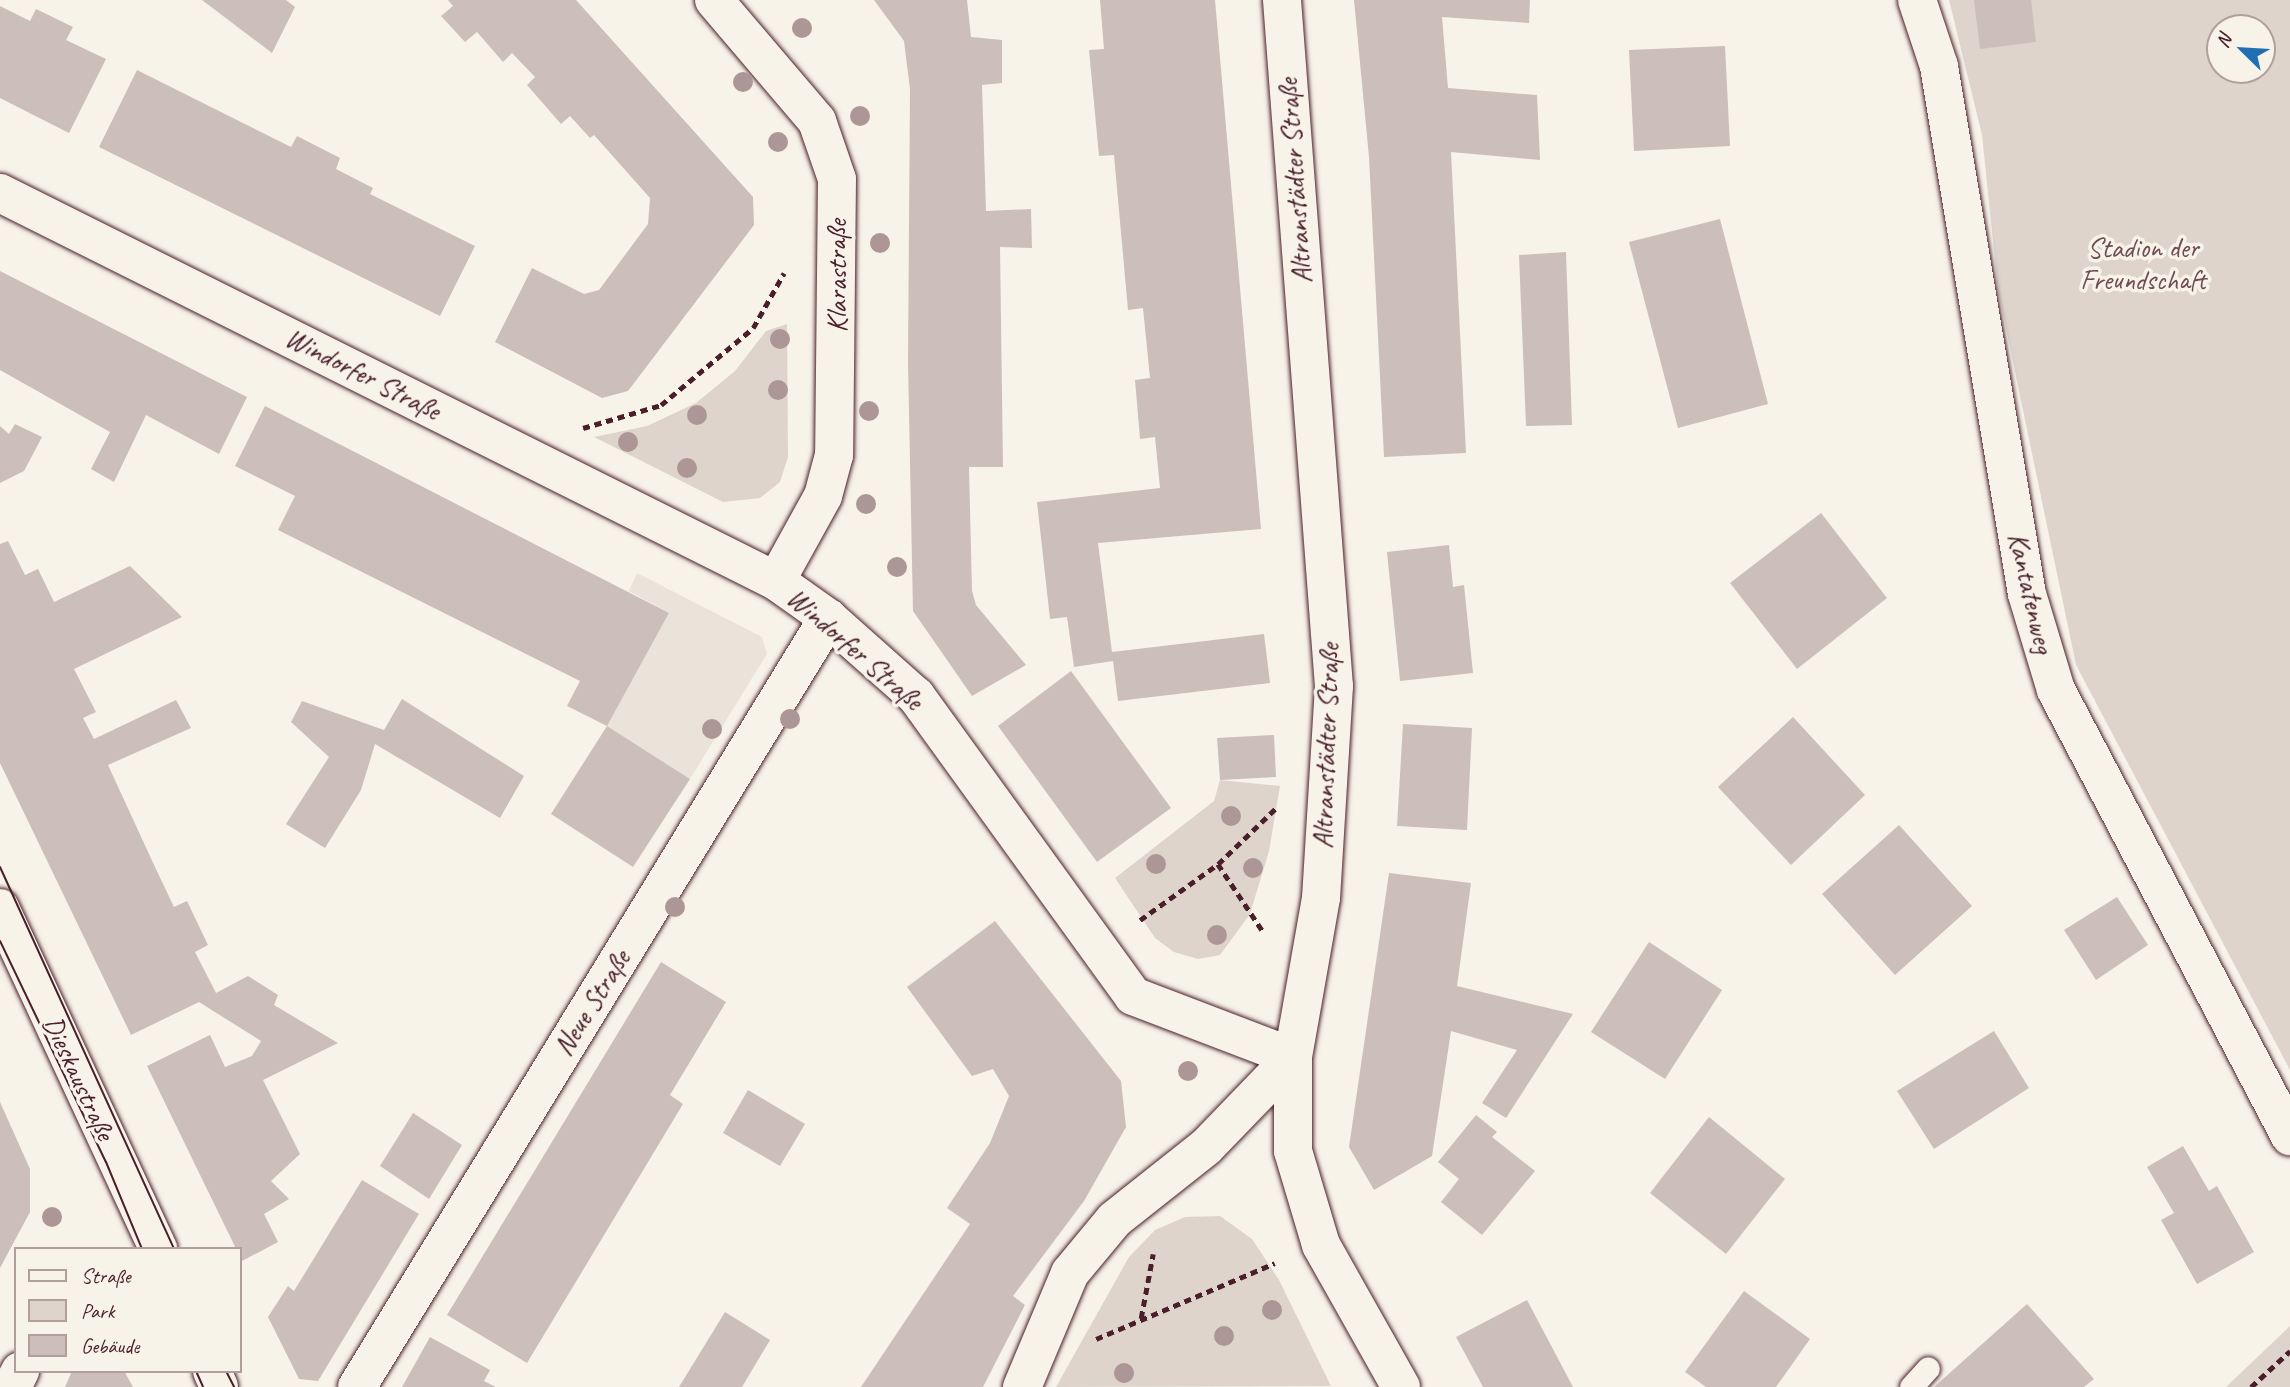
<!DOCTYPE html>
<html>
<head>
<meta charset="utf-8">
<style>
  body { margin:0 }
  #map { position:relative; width:2290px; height:1387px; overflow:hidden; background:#f7f3e8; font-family:Caveat,sans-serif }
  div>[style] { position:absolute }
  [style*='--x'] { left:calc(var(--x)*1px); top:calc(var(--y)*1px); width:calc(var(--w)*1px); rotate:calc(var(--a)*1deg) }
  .built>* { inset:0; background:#eae3da }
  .green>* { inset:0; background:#ded4cc }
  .building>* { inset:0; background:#ccbfb9 }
  .path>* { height:4.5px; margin-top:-2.25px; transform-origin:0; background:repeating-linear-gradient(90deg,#4a1f2b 0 7px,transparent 0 12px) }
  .roads { filter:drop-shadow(0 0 2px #4a1f2b) drop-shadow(0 0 2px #4a1f2b) }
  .lane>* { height:23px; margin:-11.5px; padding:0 11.5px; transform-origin:11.5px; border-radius:11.5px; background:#f7f3e8 }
  .street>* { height:38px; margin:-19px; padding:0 19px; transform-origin:19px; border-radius:19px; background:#f7f3e8 }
  .secondary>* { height:38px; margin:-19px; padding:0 19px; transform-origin:19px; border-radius:19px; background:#f7f3e8 }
  .tram>* { height:2px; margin:-1px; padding:0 1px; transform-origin:1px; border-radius:1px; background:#4a1f2b }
  .trees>* { width:20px; height:20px; margin:-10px; border-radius:50%; background:#ac9796 }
  span { translate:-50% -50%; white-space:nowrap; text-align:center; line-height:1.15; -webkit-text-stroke:7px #f7f3e8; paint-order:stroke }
  .street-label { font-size:28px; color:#4a1f2b }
  .park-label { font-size:28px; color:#6f4c53 }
  .legend { position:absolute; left:14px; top:1247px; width:228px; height:126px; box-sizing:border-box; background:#f7f3e8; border:2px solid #b29e9c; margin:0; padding:9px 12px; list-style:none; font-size:21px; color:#4a1f2b }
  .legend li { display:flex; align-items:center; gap:14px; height:35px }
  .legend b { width:35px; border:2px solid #b29e9c }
  .north { position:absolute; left:2206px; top:14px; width:70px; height:70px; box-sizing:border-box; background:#f7f3e8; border:2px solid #b29e9c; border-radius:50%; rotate:294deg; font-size:19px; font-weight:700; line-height:28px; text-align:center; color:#4a1f2b }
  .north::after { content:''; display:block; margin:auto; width:24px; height:32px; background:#1f6fb2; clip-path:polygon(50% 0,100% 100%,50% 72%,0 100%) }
</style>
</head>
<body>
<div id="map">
  <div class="built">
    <i style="clip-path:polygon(637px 573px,762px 637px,767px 654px,690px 779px,607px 726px,669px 613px,629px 591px)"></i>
  </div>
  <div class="green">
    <i style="clip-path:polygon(evenodd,1949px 0,2290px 0,2290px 1070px,2076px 665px,1998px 290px,1982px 135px,1949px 0,2220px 28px,2262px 28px,2262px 70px,2220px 70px,2220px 28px)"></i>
    <i style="clip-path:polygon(787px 324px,788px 457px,780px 482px,760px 498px,723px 502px,594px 437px,647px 426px,696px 403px,735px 371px,766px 331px)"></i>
    <i style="clip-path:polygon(1220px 780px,1280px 786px,1269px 851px,1250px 914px,1220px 955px,1198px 959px,1174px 952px,1155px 938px,1115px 878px,1214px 801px)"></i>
    <i style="clip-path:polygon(1220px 1216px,1252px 1239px,1279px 1280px,1331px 1386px,1056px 1387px,1129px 1257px,1155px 1230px,1185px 1217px)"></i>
    <i style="clip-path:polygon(2290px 1326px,2290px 1387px,2226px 1387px)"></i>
  </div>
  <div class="building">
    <i style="clip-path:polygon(202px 0,286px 0,295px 7px,272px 53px)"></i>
    <i style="clip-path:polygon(448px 0,576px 0,753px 197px,754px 225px,628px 391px,602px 398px,495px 342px,532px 268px,584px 294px,599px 290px,648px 224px,650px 198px,594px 135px,590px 138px,570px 116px,561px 124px,527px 85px,535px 77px,512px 53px,503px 62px,477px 32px,465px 42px,441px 16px,453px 6px)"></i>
    <i style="clip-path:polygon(874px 0,967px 0,971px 37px,1002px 40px,1002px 83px,982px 85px,986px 211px,1031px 209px,1032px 248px,1000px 247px,1003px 467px,969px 467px,972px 591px,976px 605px,1026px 665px,972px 696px,913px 611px,908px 362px,910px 89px,904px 41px)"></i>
    <i style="clip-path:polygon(1100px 0,1215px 0,1261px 529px,1098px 543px,1112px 652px,1264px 634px,1270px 683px,1118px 701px,1113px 661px,1074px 667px,1067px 617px,1050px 619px,1037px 502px,1160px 488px,1155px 437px,1140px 439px,1135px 380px,1150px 378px,1143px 308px,1128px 310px,1114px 155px,1099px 156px,1089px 50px,1104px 49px)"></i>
    <i style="clip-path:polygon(1354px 0,1530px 0,1529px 23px,1442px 17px,1448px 88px,1537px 95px,1540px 160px,1451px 152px,1466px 453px,1384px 457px,1369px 157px)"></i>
    <i style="clip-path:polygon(1974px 0,2031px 0,2036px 42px,1980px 49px)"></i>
    <i style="clip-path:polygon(0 6px,30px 21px,36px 9px,73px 27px,66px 40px,106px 59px,69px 133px,0 98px)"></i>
    <i style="clip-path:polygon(1725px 46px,1730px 146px,1634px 151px,1629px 50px)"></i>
    <i style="clip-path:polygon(137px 70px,291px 147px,297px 136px,340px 158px,336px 169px,373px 188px,370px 194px,475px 246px,440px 316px,99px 147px)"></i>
    <i style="clip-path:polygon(1720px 219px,1768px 404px,1678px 428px,1629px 242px)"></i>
    <i style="clip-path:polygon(1566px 252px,1572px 425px,1526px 426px,1519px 255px)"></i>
    <i style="clip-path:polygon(0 271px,247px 397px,219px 454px,146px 415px,114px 482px,91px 469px,110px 432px,0 370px)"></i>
    <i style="clip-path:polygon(265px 406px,669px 613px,607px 726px,567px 706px,580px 681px,278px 530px,295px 496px,235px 466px)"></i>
    <i style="clip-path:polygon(15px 424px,42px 437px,24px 471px,0 483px,0 426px,9px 434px)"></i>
    <i style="clip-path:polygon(1821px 513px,1887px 598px,1797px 669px,1730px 583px)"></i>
    <i style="clip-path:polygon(8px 541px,25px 575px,38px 569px,54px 602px,130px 566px,182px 617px,74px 669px,96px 712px,83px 718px,94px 739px,176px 700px,191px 728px,108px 765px,155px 867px,174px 907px,187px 901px,208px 945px,195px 952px,216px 993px,248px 976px,278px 995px,274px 1005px,338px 1043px,263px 1080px,300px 1154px,271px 1181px,289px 1199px,264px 1214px,278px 1242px,242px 1261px,147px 1066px,210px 1035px,225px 1067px,252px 1056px,261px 1041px,199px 1002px,131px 1035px,0 763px,0 544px)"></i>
    <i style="clip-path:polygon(1449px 545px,1453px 587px,1464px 585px,1473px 673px,1400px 681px,1387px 552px)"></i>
    <i style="clip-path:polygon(1071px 671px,1171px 808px,1097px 862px,998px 726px)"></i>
    <i style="clip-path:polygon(402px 699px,524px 776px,500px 818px,375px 744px,361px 790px,325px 848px,286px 824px,329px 757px,291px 722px,302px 701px,384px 730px)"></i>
    <i style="clip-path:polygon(1793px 717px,1865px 795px,1791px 865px,1718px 787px)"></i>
    <i style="clip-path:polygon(1403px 724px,1472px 728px,1467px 830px,1397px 826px)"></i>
    <i style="clip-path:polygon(607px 726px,690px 779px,633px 867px,551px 814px)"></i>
    <i style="clip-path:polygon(1274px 735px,1276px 777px,1220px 780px,1217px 738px)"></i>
    <i style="clip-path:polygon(1899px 825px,1972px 906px,1895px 975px,1822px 894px)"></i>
    <i style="clip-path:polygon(1389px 873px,1471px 883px,1457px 986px,1573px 1014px,1506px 1118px,1482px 1103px,1517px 1050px,1451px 1031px,1432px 1156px,1374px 1190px,1349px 1147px)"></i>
    <i style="clip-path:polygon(2117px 897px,2148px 945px,2096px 980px,2064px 930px)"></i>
    <i style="clip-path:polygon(995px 921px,1121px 1081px,1126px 1127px,1084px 1201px,1013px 1296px,1025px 1305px,983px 1387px,861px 1387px,970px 1224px,947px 1208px,990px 1143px,1009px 1096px,993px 1069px,972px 1076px,907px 987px)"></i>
    <i style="clip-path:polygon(1649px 942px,1722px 990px,1665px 1079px,1591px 1032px)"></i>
    <i style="clip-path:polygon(661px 962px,726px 1002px,670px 1095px,683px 1104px,527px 1363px,447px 1315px)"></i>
    <i style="clip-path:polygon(1994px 1031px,2029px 1088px,1934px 1149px,1897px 1091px)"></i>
    <i style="clip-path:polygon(748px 1090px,805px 1124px,780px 1166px,723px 1133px)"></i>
    <i style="clip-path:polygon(0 1102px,30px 1169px,30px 1212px,0 1268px)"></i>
    <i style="clip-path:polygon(413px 1113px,462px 1145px,429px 1199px,380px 1166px)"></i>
    <i style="clip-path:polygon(1476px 1115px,1497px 1132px,1492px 1137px,1535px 1171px,1482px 1235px,1441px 1202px,1459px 1179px,1438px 1162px)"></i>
    <i style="clip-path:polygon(1709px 1117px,1785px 1179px,1726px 1254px,1650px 1193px)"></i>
    <i style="clip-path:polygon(2183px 1146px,2209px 1191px,2217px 1186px,2254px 1252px,2197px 1284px,2161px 1220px,2174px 1213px,2147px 1167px)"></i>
    <i style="clip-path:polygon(362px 1180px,419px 1214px,318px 1381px,299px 1379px,268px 1317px,288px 1286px,294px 1291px)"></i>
    <i style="clip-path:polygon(1744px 1291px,1810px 1339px,1776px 1387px,1706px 1387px,1685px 1372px)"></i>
    <i style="clip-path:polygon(1527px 1300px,1573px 1387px,1483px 1387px,1456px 1337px)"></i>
    <i style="clip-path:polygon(2027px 1304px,2094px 1379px,2084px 1387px,1934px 1387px)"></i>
    <i style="clip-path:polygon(725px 1312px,770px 1340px,742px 1387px,679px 1387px)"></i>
    <i style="clip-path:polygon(430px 1337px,490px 1370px,484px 1381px,496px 1387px,402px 1387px)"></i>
    <i style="clip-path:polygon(72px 1371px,124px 1371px,133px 1387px,65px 1387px)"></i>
  </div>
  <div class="path">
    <i style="--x:583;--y:428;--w:81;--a:-16.4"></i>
    <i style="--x:661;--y:405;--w:120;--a:-39.9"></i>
    <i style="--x:753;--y:328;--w:63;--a:-60.6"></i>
    <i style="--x:1218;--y:864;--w:83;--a:56.3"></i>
    <i style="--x:1140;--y:920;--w:96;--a:-35.7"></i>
    <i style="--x:1218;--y:864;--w:81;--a:-44"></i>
    <i style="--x:1141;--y:1318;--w:65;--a:-79.4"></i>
    <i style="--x:1096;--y:1339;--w:194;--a:-23"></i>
    <i style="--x:2251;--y:1387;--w:53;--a:-42.7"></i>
  </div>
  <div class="roads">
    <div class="lane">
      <i style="--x:1911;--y:1387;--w:25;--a:-48"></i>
    </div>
    <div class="street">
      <i style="--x:714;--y:0;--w:159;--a:49.6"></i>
      <i style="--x:817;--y:121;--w:61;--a:71"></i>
      <i style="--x:837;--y:179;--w:276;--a:90.6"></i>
      <i style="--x:834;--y:455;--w:42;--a:105"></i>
      <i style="--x:823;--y:496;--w:97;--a:118.9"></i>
      <i style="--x:1917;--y:0;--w:70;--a:71.6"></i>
      <i style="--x:1939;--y:66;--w:535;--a:80.54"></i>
      <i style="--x:2027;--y:594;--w:100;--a:73.2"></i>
      <i style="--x:2056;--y:690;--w:504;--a:62.32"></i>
      <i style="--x:0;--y:193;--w:868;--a:26.57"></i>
      <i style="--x:776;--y:581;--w:64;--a:35.4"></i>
      <i style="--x:828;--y:618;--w:118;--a:41.6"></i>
      <i style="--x:916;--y:696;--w:370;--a:54.1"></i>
      <i style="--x:1133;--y:996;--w:171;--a:20.9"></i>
      <i style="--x:1293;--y:1057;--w:125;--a:134"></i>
      <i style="--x:1206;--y:1147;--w:117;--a:141.6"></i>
      <i style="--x:1114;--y:1220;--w:69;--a:129.7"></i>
      <i style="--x:1070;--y:1273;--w:124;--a:112.8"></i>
      <i style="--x:12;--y:1387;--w:18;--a:-63"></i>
      <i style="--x:357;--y:1387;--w:902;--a:-58.51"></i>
    </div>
    <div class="secondary">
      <i style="--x:1282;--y:0;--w:688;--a:85.67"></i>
      <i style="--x:1334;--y:686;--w:212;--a:93.5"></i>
      <i style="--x:1321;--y:898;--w:161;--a:100"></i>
      <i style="--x:1293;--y:1057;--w:94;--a:90"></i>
      <i style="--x:1293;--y:1151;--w:98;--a:73.4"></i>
      <i style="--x:1321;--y:1245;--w:163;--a:60.6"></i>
      <i style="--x:0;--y:908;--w:376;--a:65.1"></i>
      <i style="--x:212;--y:1371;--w:17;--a:66"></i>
    </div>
  </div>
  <div class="tram">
    <i style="--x:0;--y:867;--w:420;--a:65.5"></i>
    <i style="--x:0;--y:941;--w:245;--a:64.4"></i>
    <i style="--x:106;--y:1162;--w:94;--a:67.5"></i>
    <i style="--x:196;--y:1371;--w:17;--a:66"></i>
    <i style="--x:226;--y:1371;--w:18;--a:63"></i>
  </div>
  <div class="trees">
    <i style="left:802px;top:28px"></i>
    <i style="left:743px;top:82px"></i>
    <i style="left:860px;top:116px"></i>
    <i style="left:778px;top:142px"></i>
    <i style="left:880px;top:243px"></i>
    <i style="left:780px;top:339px"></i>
    <i style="left:778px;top:390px"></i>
    <i style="left:869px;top:411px"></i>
    <i style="left:697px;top:415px"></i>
    <i style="left:628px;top:442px"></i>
    <i style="left:687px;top:468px"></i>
    <i style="left:866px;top:504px"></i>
    <i style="left:897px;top:567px"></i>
    <i style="left:790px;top:719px"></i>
    <i style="left:712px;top:729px"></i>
    <i style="left:1231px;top:816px"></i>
    <i style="left:1156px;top:864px"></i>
    <i style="left:1253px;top:868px"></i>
    <i style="left:675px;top:907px"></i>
    <i style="left:1217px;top:935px"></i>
    <i style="left:1188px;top:1071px"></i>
    <i style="left:52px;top:1217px"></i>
    <i style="left:1272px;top:1310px"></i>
    <i style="left:1224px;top:1336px"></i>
    <i style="left:1124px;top:1373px"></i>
  </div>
  <div class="street-label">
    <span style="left:1295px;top:181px;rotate:-94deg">Altranstädter Straße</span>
    <span style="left:837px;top:276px;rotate:-90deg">Klarastraße</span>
    <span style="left:363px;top:374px;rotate:27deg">Windorfer Straße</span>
    <span style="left:2031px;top:593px;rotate:77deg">Kantatenweg</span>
    <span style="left:855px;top:649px;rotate:41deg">Windorfer Straße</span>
    <span style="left:1326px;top:746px;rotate:-88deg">Altranstädter Straße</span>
    <span style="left:592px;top:1003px;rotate:-58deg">Neue Straße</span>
    <span style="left:79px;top:1078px;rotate:65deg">Dieskaustraße</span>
  </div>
  <div class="park-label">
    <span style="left:2143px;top:264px">Stadion der<br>Freundschaft</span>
  </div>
  <ul class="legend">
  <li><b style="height:9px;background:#f7f3e8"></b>Straße</li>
  <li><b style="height:19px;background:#ded4cc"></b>Park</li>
  <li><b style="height:19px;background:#ccbfb9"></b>Gebäude</li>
  </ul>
  <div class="north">N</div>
</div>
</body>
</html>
